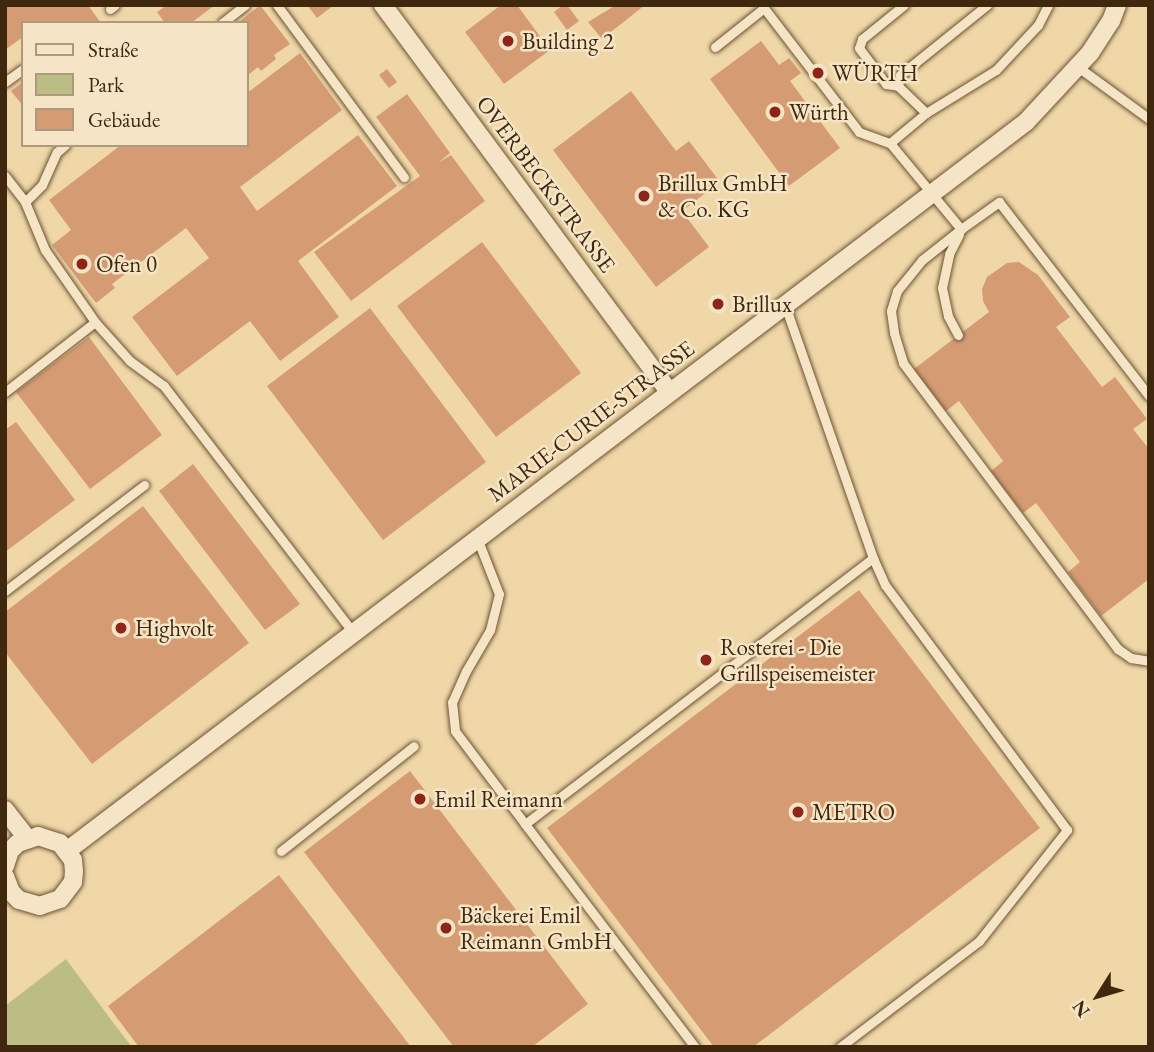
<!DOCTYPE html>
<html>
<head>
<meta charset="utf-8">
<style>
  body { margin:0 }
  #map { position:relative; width:1154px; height:1052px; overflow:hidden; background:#f0d7a8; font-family:"EB Garamond",serif }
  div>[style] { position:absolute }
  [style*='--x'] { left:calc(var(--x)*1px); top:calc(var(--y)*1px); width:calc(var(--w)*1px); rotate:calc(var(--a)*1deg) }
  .green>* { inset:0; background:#bcbd85 }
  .building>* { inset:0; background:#d59c74 }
  .roads { filter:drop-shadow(0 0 2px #6c5434) drop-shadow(0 0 2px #6c5434) }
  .lane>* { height:9px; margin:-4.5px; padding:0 4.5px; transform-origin:4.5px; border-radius:4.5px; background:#f5e5c6 }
  .street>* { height:18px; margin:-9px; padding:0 9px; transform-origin:9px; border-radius:9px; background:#f5e5c6 }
  .dots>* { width:19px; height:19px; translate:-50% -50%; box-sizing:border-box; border:4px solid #f5e5c6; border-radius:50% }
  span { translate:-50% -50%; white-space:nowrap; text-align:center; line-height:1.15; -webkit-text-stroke:5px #f5e5c6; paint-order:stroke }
  .poi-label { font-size:23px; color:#40280e }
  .left { translate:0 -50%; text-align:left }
  .street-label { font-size:23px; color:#40280e }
  .frame { position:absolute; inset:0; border:7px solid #40280e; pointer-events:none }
  .legend { position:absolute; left:21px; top:21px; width:228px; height:126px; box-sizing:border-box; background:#f5e5c6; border:2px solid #ad997c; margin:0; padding:9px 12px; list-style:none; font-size:21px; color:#40280e }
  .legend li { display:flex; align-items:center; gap:14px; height:35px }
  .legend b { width:35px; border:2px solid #ad997c }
  .north { position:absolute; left:1063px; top:961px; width:70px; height:70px; -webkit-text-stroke:5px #f5e5c6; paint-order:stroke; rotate:233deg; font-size:19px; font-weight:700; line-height:28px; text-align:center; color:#40280e }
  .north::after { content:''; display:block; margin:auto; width:24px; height:32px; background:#40280e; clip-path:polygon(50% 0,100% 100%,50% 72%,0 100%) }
</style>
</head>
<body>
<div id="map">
  <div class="green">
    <i style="clip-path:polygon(66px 959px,112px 1021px,132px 1047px,5px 1047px,5px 1006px)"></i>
  </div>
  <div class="building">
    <i style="clip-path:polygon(5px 5px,88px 5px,101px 23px,23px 23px,23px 37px,5px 50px)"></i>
    <i style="clip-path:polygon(167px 5px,215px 5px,191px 23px,165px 23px,157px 12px)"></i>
    <i style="clip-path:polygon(260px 5px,290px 44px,274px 55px,276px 59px,261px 71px,258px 67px,247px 76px,247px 23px,238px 23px)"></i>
    <i style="clip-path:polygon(307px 5px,334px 5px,317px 18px)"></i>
    <i style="clip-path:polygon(501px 5px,517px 5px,550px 50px,504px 84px,465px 32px)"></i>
    <i style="clip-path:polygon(563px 5px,567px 5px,579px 21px,567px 30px,554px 12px)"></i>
    <i style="clip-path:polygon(616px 5px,645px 5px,602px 39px,588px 22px)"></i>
    <i style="clip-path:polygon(761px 41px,779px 65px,789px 58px,801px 73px,790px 81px,840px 148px,789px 186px,710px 79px)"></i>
    <i style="clip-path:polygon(300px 53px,342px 110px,240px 187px,257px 211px,358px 135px,397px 186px,298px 261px,339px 317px,280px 361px,250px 321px,177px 376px,132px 317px,209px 258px,186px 228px,112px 284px,115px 288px,96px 303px,52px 245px,71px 230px,49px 200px,121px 145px,247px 145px,247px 93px)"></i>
    <i style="clip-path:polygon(387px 69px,397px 82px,389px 88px,379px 75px)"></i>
    <i style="clip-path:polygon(23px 82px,23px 106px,11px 91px)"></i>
    <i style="clip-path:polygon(631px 91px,676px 151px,689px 141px,720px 182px,682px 211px,709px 247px,656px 287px,553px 150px)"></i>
    <i style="clip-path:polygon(407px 94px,450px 153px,438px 163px,451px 155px,485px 201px,351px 301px,314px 252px,420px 176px,376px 117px)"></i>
    <i style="clip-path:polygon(482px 242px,581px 373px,496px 437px,397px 306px)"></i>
    <i style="clip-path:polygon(1019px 262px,1038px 275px,1070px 317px,1056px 327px,1102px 387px,1115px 377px,1147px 419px,1133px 429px,1149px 449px,1149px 579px,1101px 616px,1068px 572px,1080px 562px,1036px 503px,1023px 513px,991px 471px,1003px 461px,959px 401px,946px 411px,914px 369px,989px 312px,983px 301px,982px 289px,987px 277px,1007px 263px)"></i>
    <i style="clip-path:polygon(370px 308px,486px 462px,383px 540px,267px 386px)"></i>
    <i style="clip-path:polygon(89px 337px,162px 435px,90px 489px,16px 392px)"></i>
    <i style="clip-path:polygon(16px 422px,75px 500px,5px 552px,5px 430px)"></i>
    <i style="clip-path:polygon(193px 464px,300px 604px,265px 630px,159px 491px)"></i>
    <i style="clip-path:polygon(143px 506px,249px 643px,92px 764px,5px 652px,5px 612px)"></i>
    <i style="clip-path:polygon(859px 590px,1040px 828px,753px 1047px,714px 1047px,547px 828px)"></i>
    <i style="clip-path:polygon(410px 771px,588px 1004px,532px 1047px,454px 1047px,304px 852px)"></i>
    <i style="clip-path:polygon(279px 875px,411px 1047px,139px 1047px,108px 1006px)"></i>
  </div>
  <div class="roads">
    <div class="lane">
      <i style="--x:277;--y:5;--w:214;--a:53.6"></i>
      <i style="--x:904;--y:5;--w:54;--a:141"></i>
      <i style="--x:862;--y:39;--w:9;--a:108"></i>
      <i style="--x:859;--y:48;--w:45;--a:53.1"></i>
      <i style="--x:886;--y:84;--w:12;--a:9"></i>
      <i style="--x:898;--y:86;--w:39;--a:44"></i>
      <i style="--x:110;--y:9;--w:6;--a:-39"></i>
      <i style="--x:222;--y:23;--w:29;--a:-38"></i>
      <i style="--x:715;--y:47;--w:63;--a:-38.5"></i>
      <i style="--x:764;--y:8;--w:156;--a:52.5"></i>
      <i style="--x:859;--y:132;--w:33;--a:20"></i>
      <i style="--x:890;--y:143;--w:112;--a:50.5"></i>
      <i style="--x:961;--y:229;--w:47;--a:-35.4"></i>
      <i style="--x:999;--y:202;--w:245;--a:52.3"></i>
      <i style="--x:1078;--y:67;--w:88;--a:36.2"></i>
      <i style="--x:5;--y:82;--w:22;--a:-36"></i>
      <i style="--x:898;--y:86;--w:11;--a:-80"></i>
      <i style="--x:900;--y:75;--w:112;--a:-38.8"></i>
      <i style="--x:890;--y:143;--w:47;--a:-39.8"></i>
      <i style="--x:926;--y:113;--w:82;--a:-31.6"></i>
      <i style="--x:996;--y:70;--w:62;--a:-47"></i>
      <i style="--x:1038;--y:25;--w:22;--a:-63"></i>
      <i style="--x:5;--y:176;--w:33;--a:52"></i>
      <i style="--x:25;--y:202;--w:52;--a:67.4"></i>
      <i style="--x:45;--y:250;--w:88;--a:55.2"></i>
      <i style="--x:95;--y:322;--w:52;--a:48.1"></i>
      <i style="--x:130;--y:361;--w:42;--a:36.3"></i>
      <i style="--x:164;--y:386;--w:310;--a:52.5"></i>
      <i style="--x:25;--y:202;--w:24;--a:-45"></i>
      <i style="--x:42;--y:185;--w:36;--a:-66"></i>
      <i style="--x:57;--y:152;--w:11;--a:-41"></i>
      <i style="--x:961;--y:229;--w:50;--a:141.5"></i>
      <i style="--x:922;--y:260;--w:40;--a:129"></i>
      <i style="--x:897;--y:291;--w:21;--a:107"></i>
      <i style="--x:891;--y:311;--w:22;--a:82"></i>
      <i style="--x:894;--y:333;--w:31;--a:73"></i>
      <i style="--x:903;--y:363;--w:358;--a:53.1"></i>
      <i style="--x:1118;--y:649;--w:16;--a:35"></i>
      <i style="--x:1131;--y:658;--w:18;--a:9"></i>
      <i style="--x:958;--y:335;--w:21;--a:-118"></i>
      <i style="--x:948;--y:316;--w:29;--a:-102"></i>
      <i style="--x:942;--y:288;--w:35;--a:-78"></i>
      <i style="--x:949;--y:254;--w:22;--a:-63"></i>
      <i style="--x:5;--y:392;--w:114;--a:-37.9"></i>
      <i style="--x:477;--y:538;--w:60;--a:68.6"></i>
      <i style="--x:499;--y:594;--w:37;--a:104"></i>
      <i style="--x:490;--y:630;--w:48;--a:120.3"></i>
      <i style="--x:466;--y:671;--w:34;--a:114"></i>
      <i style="--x:452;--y:702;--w:29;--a:84"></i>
      <i style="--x:455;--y:731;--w:116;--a:53"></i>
      <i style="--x:525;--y:824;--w:438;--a:-37.4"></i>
      <i style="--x:873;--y:558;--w:268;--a:-109.2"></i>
      <i style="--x:5;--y:591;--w:175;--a:-37.3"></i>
      <i style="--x:525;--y:824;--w:280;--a:52.7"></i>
      <i style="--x:281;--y:851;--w:169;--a:-38.3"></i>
      <i style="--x:840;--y:1047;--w:175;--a:-37.3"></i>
      <i style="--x:979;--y:941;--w:142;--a:-51.6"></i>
      <i style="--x:1067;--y:830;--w:305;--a:-126.6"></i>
      <i style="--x:885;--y:585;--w:30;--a:-114"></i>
    </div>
    <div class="street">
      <i style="--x:383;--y:5;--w:481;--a:53.5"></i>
      <i style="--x:5;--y:810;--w:36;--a:52"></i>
      <i style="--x:68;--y:850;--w:1203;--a:-37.23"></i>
      <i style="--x:1026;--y:122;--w:94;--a:-47.2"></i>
      <i style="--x:1090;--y:53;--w:38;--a:-57"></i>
      <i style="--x:1111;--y:21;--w:17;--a:-69"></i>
      <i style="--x:5;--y:866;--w:16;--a:-72"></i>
      <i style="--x:10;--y:851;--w:11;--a:-45"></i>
      <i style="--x:18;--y:843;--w:21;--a:-19"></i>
      <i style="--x:38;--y:836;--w:23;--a:18"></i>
      <i style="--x:60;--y:843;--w:21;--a:53"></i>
      <i style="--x:73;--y:860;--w:11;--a:85"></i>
      <i style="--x:74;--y:871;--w:11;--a:95"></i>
      <i style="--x:73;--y:882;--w:21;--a:127"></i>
      <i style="--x:60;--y:899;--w:21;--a:161"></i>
      <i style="--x:40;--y:906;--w:22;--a:-164"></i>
      <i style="--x:19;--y:900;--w:11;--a:-135"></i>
      <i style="--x:11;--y:892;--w:17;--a:-111"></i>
    </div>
  </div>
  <div class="dots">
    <i style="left:508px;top:41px;background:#8f2418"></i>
    <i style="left:818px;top:73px;background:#8f2418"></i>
    <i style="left:775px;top:112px;background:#8f2418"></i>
    <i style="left:644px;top:196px;background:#8f2418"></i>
    <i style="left:82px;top:264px;background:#8f2418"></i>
    <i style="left:718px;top:304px;background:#8f2418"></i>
    <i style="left:121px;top:628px;background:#8f2418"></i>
    <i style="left:706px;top:660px;background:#8f2418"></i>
    <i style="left:420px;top:799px;background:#8f2418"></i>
    <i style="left:798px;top:812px;background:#8f2418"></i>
    <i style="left:446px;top:928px;background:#8f2418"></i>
  </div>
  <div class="poi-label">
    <span class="left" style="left:522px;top:41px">Building 2</span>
    <span class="left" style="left:832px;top:73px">WÜRTH</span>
    <span class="left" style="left:789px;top:112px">Würth</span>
    <span class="left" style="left:658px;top:196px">Brillux GmbH<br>&amp; Co. KG</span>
    <span class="left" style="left:96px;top:264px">Ofen 0</span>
    <span class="left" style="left:732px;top:304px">Brillux</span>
    <span class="left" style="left:135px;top:628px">Highvolt</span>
    <span class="left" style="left:720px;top:660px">Rosterei - Die<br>Grillspeisemeister</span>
    <span class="left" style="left:434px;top:799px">Emil Reimann</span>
    <span class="left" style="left:812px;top:812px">METRO</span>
    <span class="left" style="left:460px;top:928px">Bäckerei Emil<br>Reimann GmbH</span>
  </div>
  <div class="street-label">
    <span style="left:546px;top:184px;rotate:53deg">OVERBECKSTRASSE</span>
    <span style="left:591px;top:421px;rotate:-37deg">MARIE-CURIE-STRASSE</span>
  </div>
  <div class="frame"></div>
  <ul class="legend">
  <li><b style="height:9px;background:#f5e5c6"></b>Straße</li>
  <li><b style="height:19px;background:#bcbd85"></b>Park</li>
  <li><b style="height:19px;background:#d59c74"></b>Gebäude</li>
  </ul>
  <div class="north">N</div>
</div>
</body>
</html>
